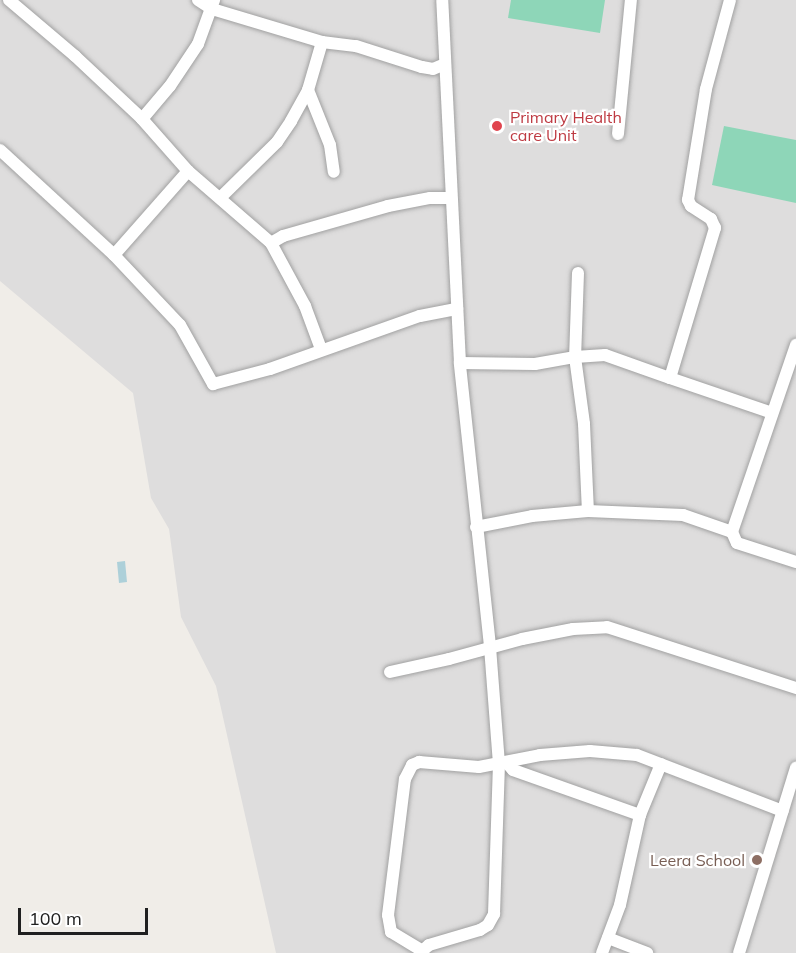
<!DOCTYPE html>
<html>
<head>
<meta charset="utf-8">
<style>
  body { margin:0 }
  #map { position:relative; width:796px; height:953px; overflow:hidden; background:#f0ede8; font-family:Mulish,sans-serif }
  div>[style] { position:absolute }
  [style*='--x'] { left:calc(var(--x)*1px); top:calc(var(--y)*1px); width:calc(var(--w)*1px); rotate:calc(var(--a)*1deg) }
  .residential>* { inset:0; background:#dedddd }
  .pitch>* { inset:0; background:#8ed6b8 }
  .water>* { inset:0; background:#add0d9 }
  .roads { filter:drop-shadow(0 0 2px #a1a1a1) drop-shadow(0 0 2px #a1a1a1) }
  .minor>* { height:12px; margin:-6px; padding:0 6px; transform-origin:6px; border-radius:6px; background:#fff }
  .dots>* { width:16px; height:16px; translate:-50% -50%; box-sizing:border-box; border:3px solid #fff; border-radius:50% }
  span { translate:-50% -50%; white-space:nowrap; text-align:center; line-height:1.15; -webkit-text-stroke:4.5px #fff; paint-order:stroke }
  .health-label { font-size:16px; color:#be3a42 }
  .left { translate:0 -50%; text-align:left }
  .education-label { font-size:16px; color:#785e54 }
  .right { translate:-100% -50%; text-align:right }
  .scale { position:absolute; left:18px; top:908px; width:130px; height:27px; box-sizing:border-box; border:3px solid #202020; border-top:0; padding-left:8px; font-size:18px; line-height:21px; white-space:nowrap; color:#202020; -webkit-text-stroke:4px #fff; paint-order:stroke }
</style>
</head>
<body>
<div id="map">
  <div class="residential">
    <i style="clip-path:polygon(0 0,796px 0,796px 953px,276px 953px,216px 686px,181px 617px,169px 529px,151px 498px,133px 393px,0 281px)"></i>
  </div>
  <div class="pitch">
    <i style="clip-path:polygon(511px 0,605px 0,600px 33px,508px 18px)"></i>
    <i style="clip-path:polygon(724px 126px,796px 140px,796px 203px,712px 185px)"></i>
  </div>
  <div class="water">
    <i style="clip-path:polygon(125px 561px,127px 582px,119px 583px,117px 562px)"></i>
  </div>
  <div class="roads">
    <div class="minor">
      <i style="--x:9;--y:0;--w:87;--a:40.3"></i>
      <i style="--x:75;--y:56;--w:92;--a:43.2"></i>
      <i style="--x:142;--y:119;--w:69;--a:48.5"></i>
      <i style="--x:188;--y:171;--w:110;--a:40.9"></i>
      <i style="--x:271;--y:243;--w:72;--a:61.6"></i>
      <i style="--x:305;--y:306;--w:46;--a:69.6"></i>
      <i style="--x:198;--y:0;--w:17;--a:33"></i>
      <i style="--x:212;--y:9;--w:115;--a:16.7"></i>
      <i style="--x:322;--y:42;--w:34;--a:7"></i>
      <i style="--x:356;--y:46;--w:69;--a:17.7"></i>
      <i style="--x:422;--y:67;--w:11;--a:10"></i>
      <i style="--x:433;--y:69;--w:13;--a:-23"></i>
      <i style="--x:308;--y:90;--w:59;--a:68.2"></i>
      <i style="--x:330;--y:145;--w:27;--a:82"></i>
      <i style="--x:142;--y:119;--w:43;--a:-49.7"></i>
      <i style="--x:170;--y:86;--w:50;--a:-56.3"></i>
      <i style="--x:198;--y:44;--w:47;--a:-70"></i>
      <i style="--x:618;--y:134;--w:135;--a:-84.5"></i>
      <i style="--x:0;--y:150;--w:155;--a:42.6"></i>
      <i style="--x:114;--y:255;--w:96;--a:46.7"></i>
      <i style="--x:180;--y:325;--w:68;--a:60.8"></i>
      <i style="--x:213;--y:384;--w:59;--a:-14.7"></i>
      <i style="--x:270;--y:369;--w:159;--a:-19.5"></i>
      <i style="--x:420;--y:316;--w:38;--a:-11"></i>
      <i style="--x:220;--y:198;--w:80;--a:-44.5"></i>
      <i style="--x:277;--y:142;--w:25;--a:-56"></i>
      <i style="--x:291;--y:121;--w:35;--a:-61"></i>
      <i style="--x:308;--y:90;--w:50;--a:-73.7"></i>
      <i style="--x:271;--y:243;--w:14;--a:-30"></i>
      <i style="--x:283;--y:236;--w:109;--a:-15.9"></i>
      <i style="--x:388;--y:206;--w:43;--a:-10.8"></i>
      <i style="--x:430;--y:198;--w:21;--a:0"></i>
      <i style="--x:114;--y:255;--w:112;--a:-48.6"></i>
      <i style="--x:578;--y:273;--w:84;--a:92"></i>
      <i style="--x:575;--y:357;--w:68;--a:82.3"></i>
      <i style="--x:584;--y:424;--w:87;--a:87.4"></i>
      <i style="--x:460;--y:363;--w:75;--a:0.8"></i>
      <i style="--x:535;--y:364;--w:41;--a:-9.9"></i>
      <i style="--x:575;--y:357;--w:30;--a:-4"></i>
      <i style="--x:605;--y:355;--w:69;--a:19.5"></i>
      <i style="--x:670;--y:378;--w:157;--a:-73.3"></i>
      <i style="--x:715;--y:228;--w:10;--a:-114"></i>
      <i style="--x:711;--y:219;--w:24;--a:-147"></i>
      <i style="--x:691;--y:206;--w:7;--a:-117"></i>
      <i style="--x:688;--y:200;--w:112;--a:-80.8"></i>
      <i style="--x:706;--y:89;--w:92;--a:-74.9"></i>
      <i style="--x:670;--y:378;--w:108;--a:18.9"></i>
      <i style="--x:476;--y:527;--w:57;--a:-11.1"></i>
      <i style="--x:532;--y:516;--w:56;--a:-5.1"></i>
      <i style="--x:588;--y:511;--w:95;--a:2.4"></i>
      <i style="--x:683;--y:515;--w:52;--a:19.1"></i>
      <i style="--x:732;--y:532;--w:12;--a:66"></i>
      <i style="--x:737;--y:543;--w:62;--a:17.9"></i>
      <i style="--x:732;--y:532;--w:198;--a:-71.1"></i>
      <i style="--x:390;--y:672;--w:60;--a:-12.4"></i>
      <i style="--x:449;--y:659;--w:76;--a:-15.3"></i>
      <i style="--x:522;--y:639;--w:52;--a:-11.1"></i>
      <i style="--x:573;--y:629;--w:34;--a:-3"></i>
      <i style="--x:607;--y:627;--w:199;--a:17.9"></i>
      <i style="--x:507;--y:763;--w:9;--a:49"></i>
      <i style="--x:513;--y:770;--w:135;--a:19.5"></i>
      <i style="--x:608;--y:938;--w:42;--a:21"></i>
      <i style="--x:421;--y:950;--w:35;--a:-149"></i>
      <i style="--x:391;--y:932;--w:17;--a:-100"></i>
      <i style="--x:388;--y:915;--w:137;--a:-82.9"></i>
      <i style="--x:405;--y:779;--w:16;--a:-63"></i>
      <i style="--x:412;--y:765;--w:8;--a:-23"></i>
      <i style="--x:419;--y:762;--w:60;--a:4.8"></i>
      <i style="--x:479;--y:767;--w:62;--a:-11.1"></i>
      <i style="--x:540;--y:755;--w:50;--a:-4.6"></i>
      <i style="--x:590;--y:751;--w:47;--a:4.9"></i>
      <i style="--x:637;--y:755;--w:156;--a:21"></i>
      <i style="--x:420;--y:953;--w:12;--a:-42"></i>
      <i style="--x:429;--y:945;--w:53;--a:-16.4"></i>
      <i style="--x:480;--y:930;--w:9;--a:-32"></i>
      <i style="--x:488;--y:925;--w:13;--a:-61"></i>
      <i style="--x:494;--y:914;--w:150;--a:-88.1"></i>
      <i style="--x:499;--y:764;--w:118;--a:-94.4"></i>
      <i style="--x:490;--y:646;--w:285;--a:-96.1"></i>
      <i style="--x:460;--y:363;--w:363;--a:-92.8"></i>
      <i style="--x:602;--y:953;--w:51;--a:-69.4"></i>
      <i style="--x:620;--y:905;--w:92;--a:-77.5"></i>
      <i style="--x:640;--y:815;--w:55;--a:-67.6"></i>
      <i style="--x:739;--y:953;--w:194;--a:-72.9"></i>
    </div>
  </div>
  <div class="dots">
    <i style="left:497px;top:126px;background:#e0444e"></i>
    <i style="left:757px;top:860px;background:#8d6e63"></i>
  </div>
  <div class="health-label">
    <span class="left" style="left:510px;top:126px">Primary Health<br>care Unit</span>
  </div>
  <div class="education-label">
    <span class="right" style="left:745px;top:860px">Leera School</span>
  </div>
  <div class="scale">100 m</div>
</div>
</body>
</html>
